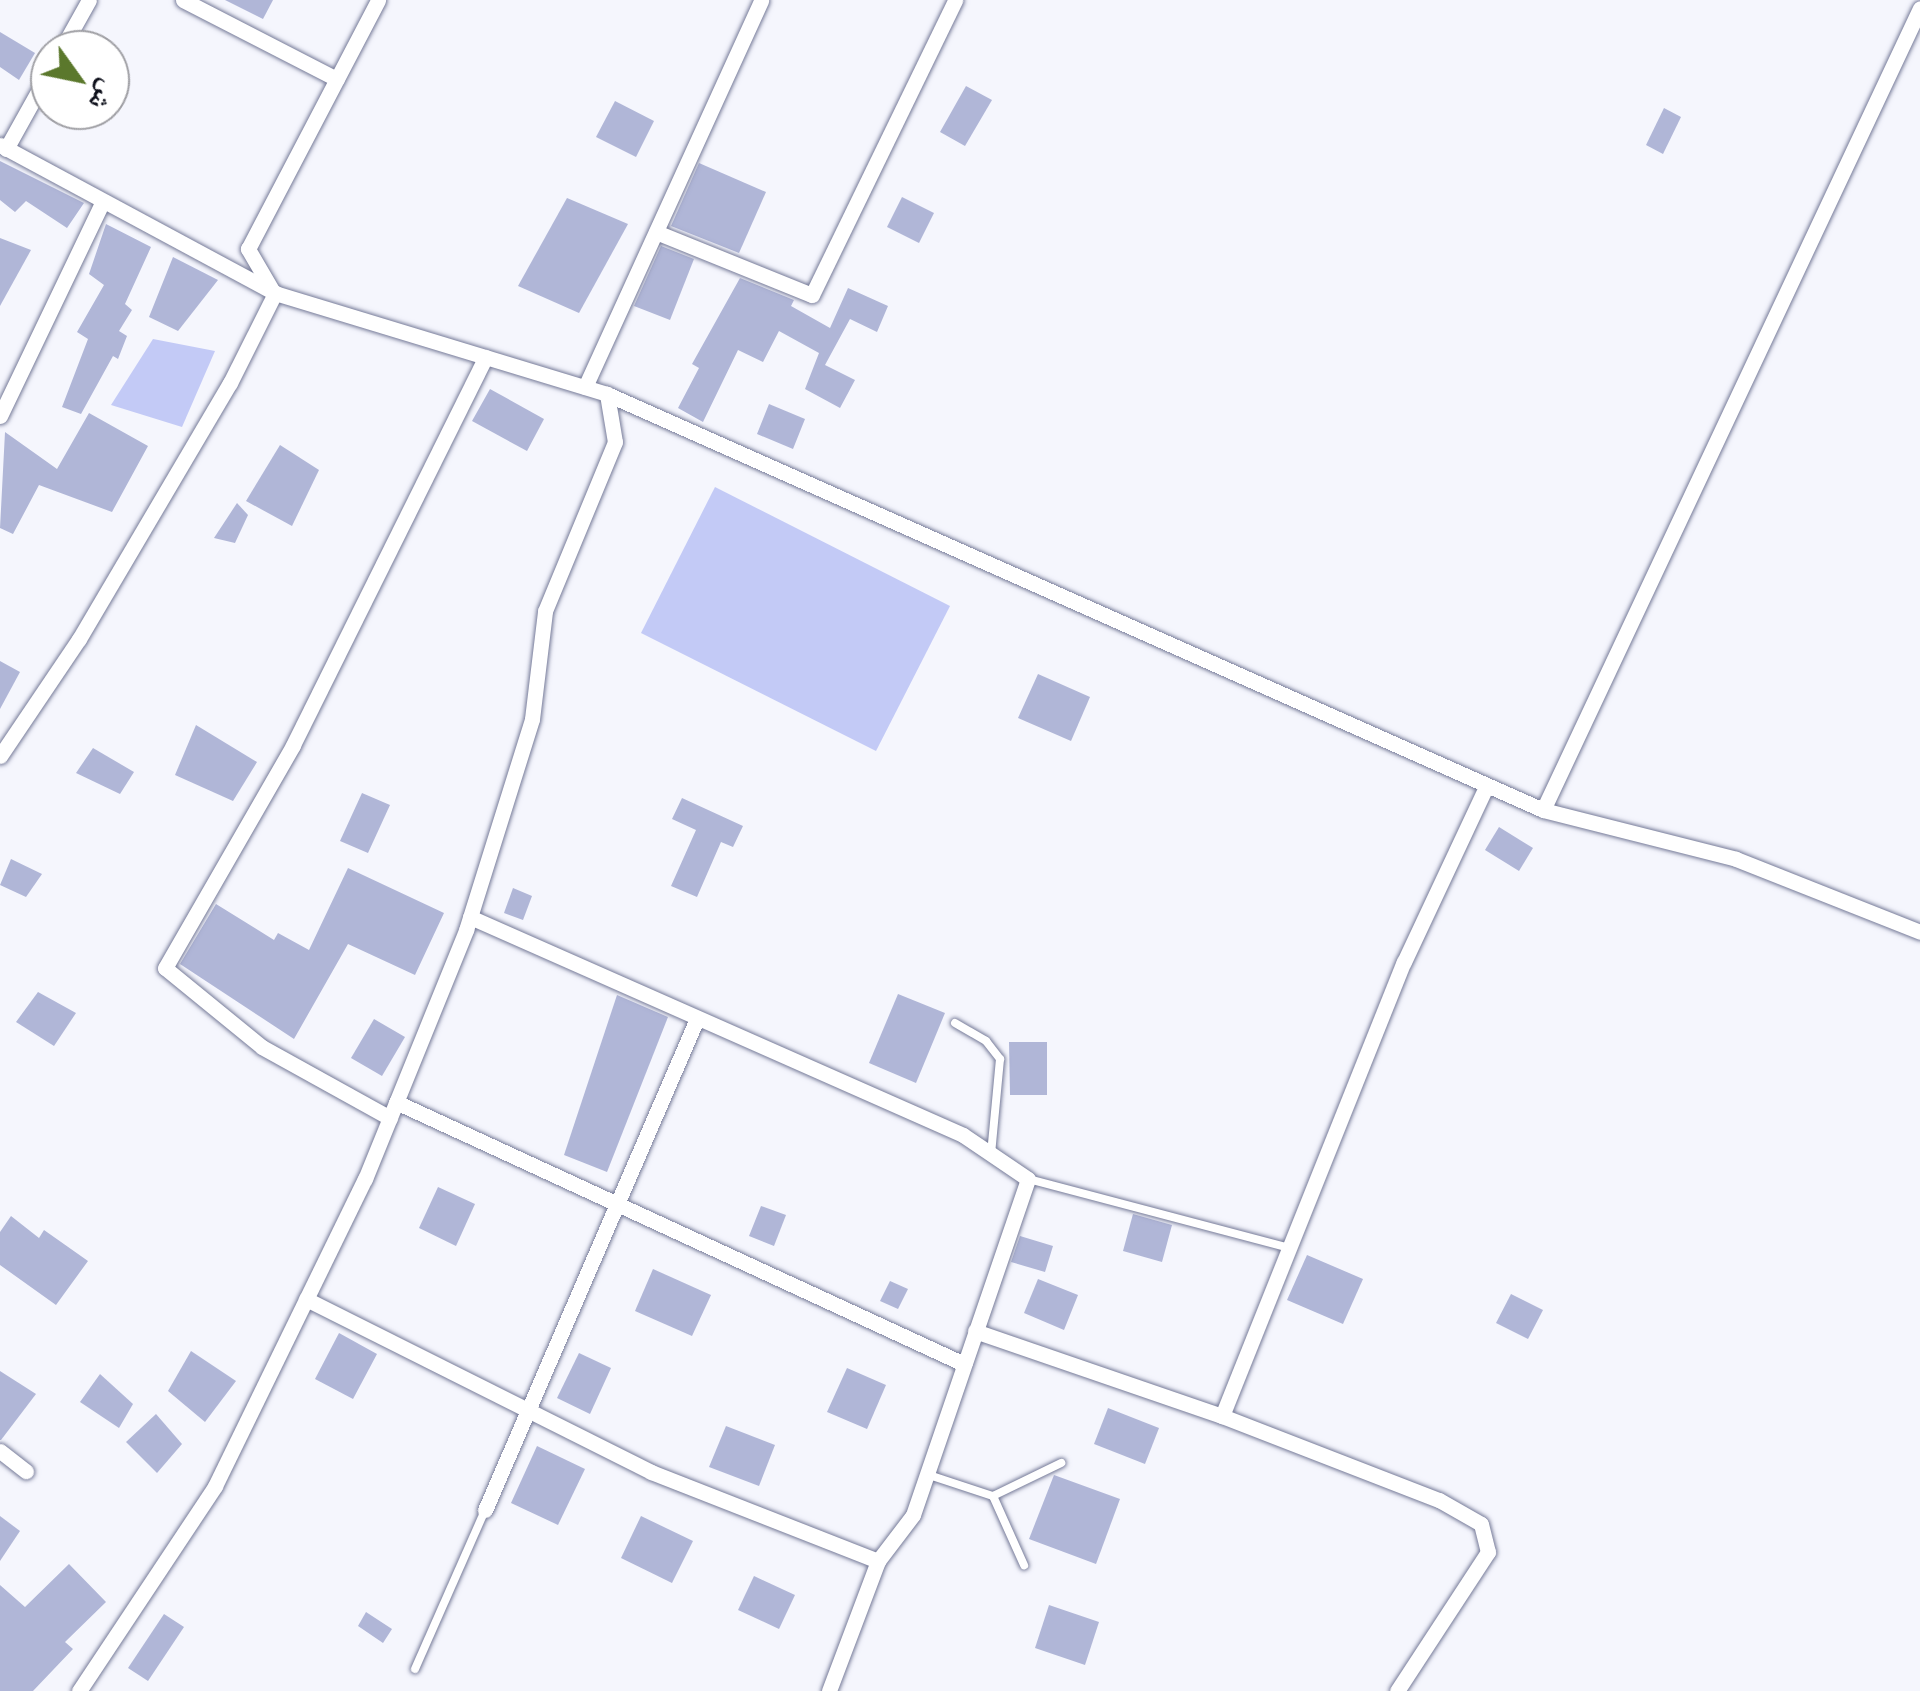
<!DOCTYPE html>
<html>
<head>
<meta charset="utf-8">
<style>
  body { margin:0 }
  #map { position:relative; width:1920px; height:1691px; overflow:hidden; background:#f5f6fd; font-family:Raleway,"Noto Naskh Arabic",sans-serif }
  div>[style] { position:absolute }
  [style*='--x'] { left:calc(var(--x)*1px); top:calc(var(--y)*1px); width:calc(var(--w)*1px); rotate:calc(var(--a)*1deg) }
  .green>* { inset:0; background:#c3caf6 }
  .building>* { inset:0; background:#b0b6d7 }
  .roads { filter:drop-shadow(0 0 2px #757a98) drop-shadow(0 0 2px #757a98) }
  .service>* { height:8px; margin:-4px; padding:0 4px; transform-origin:4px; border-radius:4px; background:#fff }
  .minor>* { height:15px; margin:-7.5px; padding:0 7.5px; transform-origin:7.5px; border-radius:7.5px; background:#fff }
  span { translate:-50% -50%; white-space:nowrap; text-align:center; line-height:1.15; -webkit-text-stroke:9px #fff; paint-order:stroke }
  .north { position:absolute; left:30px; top:30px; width:100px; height:100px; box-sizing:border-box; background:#fff; border:2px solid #9f9fa4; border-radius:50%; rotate:123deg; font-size:28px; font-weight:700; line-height:40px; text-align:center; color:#0e101b }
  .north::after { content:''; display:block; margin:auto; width:35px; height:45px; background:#5b782c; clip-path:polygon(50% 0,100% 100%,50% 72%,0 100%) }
</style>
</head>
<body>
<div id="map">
  <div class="green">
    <i style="clip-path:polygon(153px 339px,215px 351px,182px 427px,111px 405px)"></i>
    <i style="clip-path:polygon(715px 487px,950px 606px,876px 751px,641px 633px)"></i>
  </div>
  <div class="building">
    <i style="clip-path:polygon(225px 0,273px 0,263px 19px)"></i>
    <i style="clip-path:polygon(0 32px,35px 53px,19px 80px,0 67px)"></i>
    <i style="clip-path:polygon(966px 86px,992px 100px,965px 146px,940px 132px)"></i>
    <i style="clip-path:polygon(615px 101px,654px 121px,636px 157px,596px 137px)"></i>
    <i style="clip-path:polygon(1664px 108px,1681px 117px,1663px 154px,1646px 145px)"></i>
    <i style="clip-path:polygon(0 161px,84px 203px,67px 228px,26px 201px,15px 212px,0 200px)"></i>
    <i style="clip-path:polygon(699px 163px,766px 192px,739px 253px,671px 226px)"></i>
    <i style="clip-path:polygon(902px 197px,934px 213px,919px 243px,887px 227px)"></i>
    <i style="clip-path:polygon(567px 198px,628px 224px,579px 313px,518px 286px)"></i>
    <i style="clip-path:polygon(106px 224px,151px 247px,125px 304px,132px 310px,119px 331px,127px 336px,118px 359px,113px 356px,81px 414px,62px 407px,88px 339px,77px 332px,104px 285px,89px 274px)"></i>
    <i style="clip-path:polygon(0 238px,31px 250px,0 306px)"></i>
    <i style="clip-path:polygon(661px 246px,694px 259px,670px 320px,634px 306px)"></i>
    <i style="clip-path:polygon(173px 257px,218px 280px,178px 331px,149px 317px)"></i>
    <i style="clip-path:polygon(740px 278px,794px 300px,791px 306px,830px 328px,848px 288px,888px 306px,877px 332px,850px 319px,825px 365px,855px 380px,840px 408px,805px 389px,819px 353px,779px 331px,763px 362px,738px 350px,703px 422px,678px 408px,699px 368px,692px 364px)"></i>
    <i style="clip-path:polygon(490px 389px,544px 419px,527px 451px,472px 421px)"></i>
    <i style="clip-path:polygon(769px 404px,805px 419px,793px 449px,757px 434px)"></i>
    <i style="clip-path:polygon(89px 413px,148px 446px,112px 512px,39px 485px,13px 534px,0 528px,5px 432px,57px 469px)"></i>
    <i style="clip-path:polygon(280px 445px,319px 470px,292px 526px,246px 501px)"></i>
    <i style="clip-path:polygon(237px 503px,248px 515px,235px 543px,214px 538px)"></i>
    <i style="clip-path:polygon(0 661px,20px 672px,0 709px)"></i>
    <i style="clip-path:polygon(1038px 674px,1090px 697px,1071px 741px,1018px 718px)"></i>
    <i style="clip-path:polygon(196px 725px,257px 762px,233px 801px,175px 775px)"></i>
    <i style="clip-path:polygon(93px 748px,134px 772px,120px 794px,76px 773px)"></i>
    <i style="clip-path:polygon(362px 793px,390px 805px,368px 853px,340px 841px)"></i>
    <i style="clip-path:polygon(682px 798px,743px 826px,733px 847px,721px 842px,697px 897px,671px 886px,696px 830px,672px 819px)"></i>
    <i style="clip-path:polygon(1499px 827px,1533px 848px,1519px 871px,1485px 850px)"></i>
    <i style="clip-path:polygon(11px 859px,42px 874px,26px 897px,0 885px)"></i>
    <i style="clip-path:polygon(348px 868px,444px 913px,415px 975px,348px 944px,294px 1039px,180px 964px,216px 904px,274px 940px,278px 933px,309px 950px)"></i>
    <i style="clip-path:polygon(513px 888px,532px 896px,523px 920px,504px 913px)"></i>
    <i style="clip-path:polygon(38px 992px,76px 1013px,54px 1046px,16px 1022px)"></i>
    <i style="clip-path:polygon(898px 994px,945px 1013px,916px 1083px,869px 1063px)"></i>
    <i style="clip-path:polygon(617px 995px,668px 1017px,607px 1172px,564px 1155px)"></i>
    <i style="clip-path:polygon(374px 1019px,405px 1037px,382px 1076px,351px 1058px)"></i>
    <i style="clip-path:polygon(1009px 1042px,1047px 1042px,1047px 1095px,1010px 1095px)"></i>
    <i style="clip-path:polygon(438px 1187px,475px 1204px,456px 1246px,419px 1228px)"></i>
    <i style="clip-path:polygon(761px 1206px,786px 1215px,774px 1246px,749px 1236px)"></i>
    <i style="clip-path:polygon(1133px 1214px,1172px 1225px,1162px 1262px,1123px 1251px)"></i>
    <i style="clip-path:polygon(11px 1216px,39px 1238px,44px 1230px,88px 1261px,56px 1305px,0 1265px,0 1232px)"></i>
    <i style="clip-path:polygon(1020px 1236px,1053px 1246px,1045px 1272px,1011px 1262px)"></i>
    <i style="clip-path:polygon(1307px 1255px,1363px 1279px,1343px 1324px,1287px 1300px)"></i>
    <i style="clip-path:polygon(653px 1269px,711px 1295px,692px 1336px,635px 1311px)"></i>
    <i style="clip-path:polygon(1038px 1279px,1078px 1295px,1064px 1330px,1024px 1313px)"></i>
    <i style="clip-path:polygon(890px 1281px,908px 1289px,898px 1309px,880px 1301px)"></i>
    <i style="clip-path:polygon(1511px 1294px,1543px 1310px,1528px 1339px,1496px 1323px)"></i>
    <i style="clip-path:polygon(339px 1333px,377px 1354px,353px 1399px,315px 1379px)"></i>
    <i style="clip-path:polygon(191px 1351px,236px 1381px,205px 1422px,168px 1391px)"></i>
    <i style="clip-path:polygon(579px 1353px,611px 1368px,590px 1414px,557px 1398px)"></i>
    <i style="clip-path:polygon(847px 1368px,886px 1385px,867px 1429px,827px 1412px)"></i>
    <i style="clip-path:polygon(0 1371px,36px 1394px,1px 1440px,0 1440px)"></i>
    <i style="clip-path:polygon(100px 1374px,133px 1404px,119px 1428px,80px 1402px)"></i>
    <i style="clip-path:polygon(1108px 1408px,1159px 1428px,1145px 1464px,1094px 1444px)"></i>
    <i style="clip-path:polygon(156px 1414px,182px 1444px,157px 1473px,126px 1442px)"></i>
    <i style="clip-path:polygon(726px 1426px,775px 1445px,759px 1486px,709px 1467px)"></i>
    <i style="clip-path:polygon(537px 1446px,585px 1469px,558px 1525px,511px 1503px)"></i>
    <i style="clip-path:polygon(1054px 1475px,1120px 1499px,1096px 1564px,1029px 1539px)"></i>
    <i style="clip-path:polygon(0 1516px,20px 1531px,0 1561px)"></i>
    <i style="clip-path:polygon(641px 1516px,693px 1541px,672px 1583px,621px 1558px)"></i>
    <i style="clip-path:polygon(69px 1564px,106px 1602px,65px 1642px,73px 1649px,33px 1691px,0 1691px,0 1585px,25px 1607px)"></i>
    <i style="clip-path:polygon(754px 1576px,795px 1595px,779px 1629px,738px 1610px)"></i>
    <i style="clip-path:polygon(1049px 1605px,1099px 1622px,1085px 1665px,1035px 1648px)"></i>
    <i style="clip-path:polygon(366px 1612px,392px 1629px,383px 1643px,358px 1626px)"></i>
    <i style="clip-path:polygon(164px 1614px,184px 1627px,148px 1681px,128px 1668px)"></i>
  </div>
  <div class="roads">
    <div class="service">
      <i style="--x:955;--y:1023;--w:36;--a:30"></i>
      <i style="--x:986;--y:1041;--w:23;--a:52"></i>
      <i style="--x:1000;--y:1059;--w:95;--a:95.4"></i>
      <i style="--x:1028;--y:1179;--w:270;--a:14.8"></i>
      <i style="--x:929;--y:1475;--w:67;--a:18.2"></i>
      <i style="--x:993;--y:1496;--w:76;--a:-25.9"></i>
      <i style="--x:993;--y:1496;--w:76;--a:65.8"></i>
      <i style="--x:415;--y:1669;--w:174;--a:-66.2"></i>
    </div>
    <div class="minor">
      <i style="--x:183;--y:0;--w:173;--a:27.2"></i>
      <i style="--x:61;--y:50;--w:57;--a:-60.8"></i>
      <i style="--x:0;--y:145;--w:312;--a:28.3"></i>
      <i style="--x:275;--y:293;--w:347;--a:16.9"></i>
      <i style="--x:607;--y:394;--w:1024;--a:23.96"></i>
      <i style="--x:1543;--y:810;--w:886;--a:-64.82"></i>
      <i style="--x:6;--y:149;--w:90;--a:-60.9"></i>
      <i style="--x:656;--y:232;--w:168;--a:22"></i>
      <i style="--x:812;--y:295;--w:328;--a:-64.1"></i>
      <i style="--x:272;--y:290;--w:48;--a:-120.3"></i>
      <i style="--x:248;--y:249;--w:281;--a:-62.4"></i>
      <i style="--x:585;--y:387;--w:425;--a:-65.5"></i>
      <i style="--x:0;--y:416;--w:238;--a:-64.4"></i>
      <i style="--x:0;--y:756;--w:141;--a:-56"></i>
      <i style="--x:79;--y:639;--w:297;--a:-59.5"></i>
      <i style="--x:230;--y:383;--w:101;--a:-63.4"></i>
      <i style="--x:1543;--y:810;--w:199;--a:14.2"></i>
      <i style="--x:1736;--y:859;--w:198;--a:21.6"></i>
      <i style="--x:470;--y:917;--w:539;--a:23.85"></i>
      <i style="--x:963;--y:1135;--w:78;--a:34.1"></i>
      <i style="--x:1028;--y:1179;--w:355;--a:108.9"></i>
      <i style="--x:913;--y:1515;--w:58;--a:127.3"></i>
      <i style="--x:878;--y:1561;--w:139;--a:110.7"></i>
      <i style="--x:396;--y:1102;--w:626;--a:24.76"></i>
      <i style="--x:390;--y:1118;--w:146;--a:-151"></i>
      <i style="--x:262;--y:1047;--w:125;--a:-140.8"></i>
      <i style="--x:165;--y:968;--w:257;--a:-60.1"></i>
      <i style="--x:293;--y:745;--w:433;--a:-63.6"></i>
      <i style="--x:306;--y:1299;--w:386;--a:26.6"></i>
      <i style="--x:651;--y:1472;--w:244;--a:21.4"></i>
      <i style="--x:975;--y:1331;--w:261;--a:19"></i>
      <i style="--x:1222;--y:1416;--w:489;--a:-68.2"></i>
      <i style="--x:1404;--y:962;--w:191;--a:-64.9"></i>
      <i style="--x:1222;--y:1416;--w:233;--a:21.2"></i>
      <i style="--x:1439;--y:1500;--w:48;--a:29.7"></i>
      <i style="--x:1481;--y:1524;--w:29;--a:76"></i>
      <i style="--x:1488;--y:1552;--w:166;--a:123.2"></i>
      <i style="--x:0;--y:1451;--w:33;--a:38"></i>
      <i style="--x:485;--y:1510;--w:533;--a:-66.66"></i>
      <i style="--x:79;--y:1691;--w:246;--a:-56.4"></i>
      <i style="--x:215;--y:1486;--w:342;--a:-64"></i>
      <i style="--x:365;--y:1179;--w:269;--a:-67.9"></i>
      <i style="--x:466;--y:930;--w:221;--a:-72.6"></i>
      <i style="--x:532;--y:719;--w:109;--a:-83.1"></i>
      <i style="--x:545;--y:611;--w:183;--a:-67.5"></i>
      <i style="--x:615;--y:442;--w:49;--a:-99.5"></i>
    </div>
  </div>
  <div class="north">ش</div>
</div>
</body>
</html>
